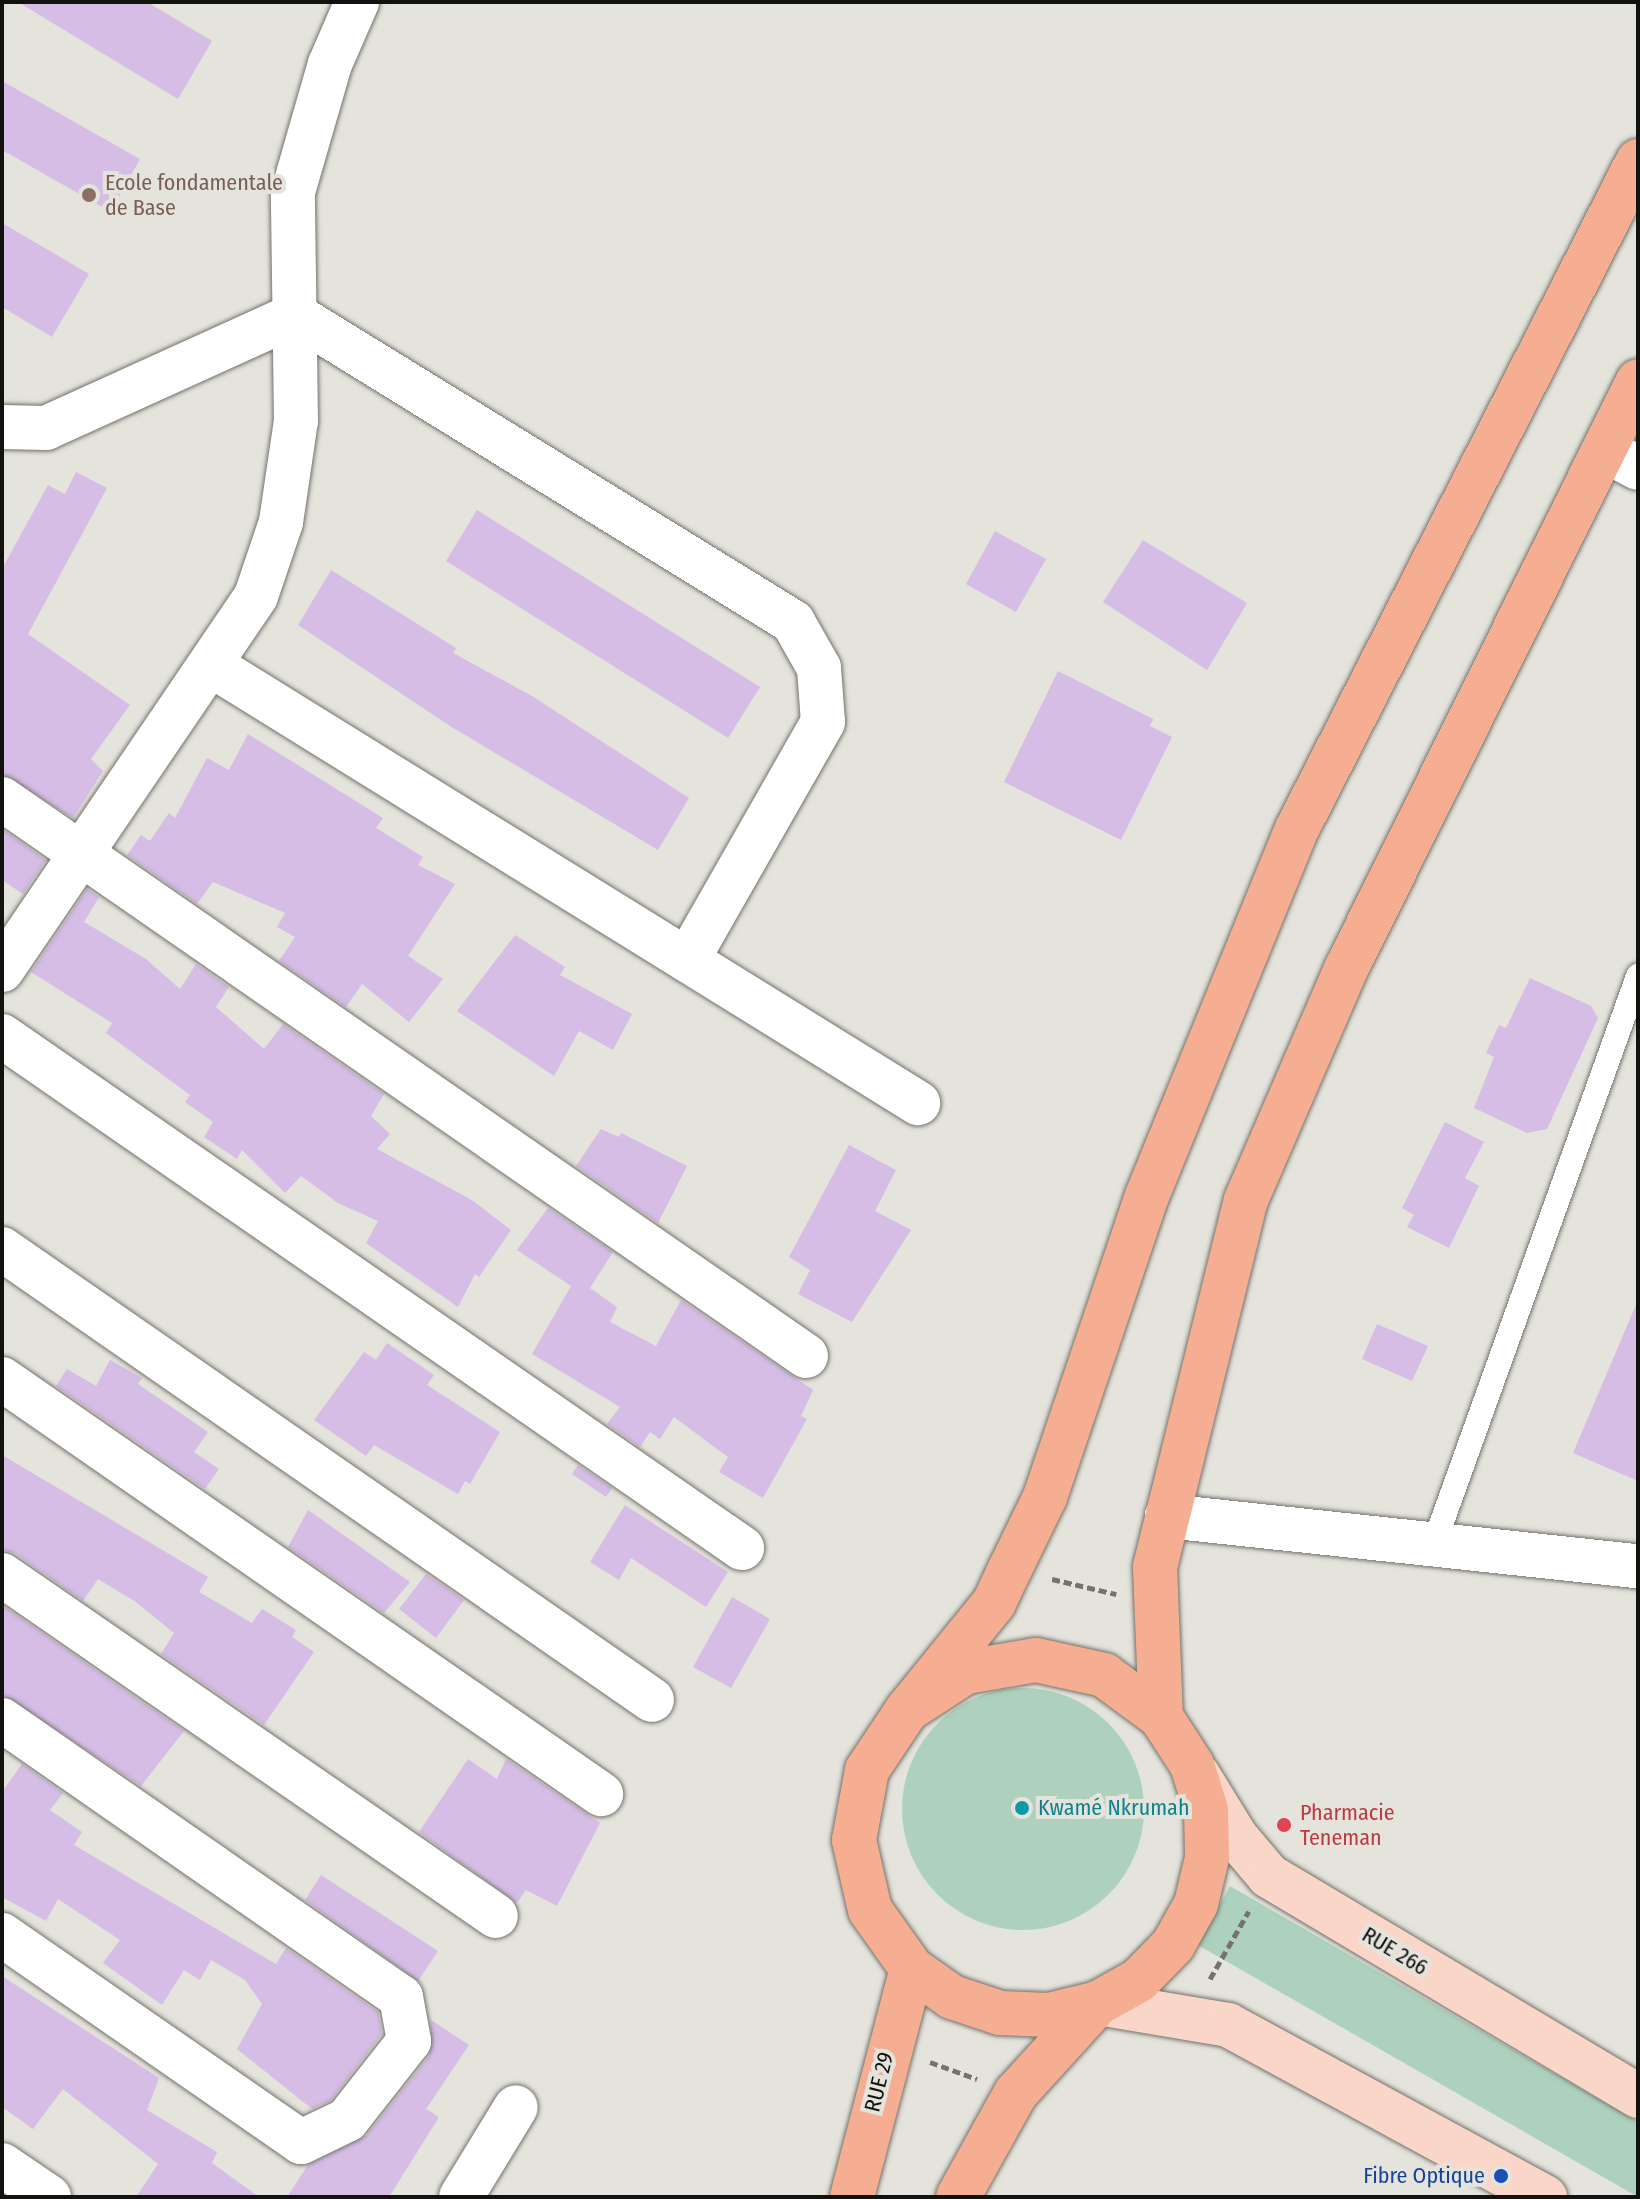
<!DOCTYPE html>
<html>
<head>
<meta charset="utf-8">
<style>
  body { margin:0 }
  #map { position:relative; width:1640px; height:2199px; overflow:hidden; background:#e4e3dc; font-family:"Fira Sans Condensed",sans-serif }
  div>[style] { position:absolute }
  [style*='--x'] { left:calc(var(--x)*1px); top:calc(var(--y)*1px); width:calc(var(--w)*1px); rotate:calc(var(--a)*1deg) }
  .green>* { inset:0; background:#add1bc }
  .round { border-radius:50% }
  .building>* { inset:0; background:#d5bde6 }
  .path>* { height:5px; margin-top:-2.5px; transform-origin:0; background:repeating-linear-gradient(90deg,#74736e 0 8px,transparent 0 12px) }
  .roads { filter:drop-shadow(0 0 2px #73726b) drop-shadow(0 0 2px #73726b) }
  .service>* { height:24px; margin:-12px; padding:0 12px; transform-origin:12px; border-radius:12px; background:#fff }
  .minor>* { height:44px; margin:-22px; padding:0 22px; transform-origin:22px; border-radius:22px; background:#fff }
  .secondary>* { height:44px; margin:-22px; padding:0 22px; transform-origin:22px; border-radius:22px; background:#fad6c8 }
  .primary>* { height:44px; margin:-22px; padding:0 22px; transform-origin:22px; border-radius:22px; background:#f5ae91 }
  .dots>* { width:22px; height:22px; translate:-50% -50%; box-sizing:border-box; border:4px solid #e4e3dc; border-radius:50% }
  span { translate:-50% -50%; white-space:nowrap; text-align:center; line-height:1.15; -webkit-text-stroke:8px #e4e3dc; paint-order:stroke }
  .education-label { font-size:22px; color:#785e54 }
  .left { translate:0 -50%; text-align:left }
  .culture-label { font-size:22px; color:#0d838f }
  .health-label { font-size:22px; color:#be3a42 }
  .street-label { font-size:22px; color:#12120f }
  .transit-label { font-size:22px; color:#164399 }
  .right { translate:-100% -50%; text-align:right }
  .frame { position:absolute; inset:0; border:4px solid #12120f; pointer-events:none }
</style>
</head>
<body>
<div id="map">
  <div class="green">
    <i class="round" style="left:902px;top:1688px;width:242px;height:242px"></i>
    <i style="clip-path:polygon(1230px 1886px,1638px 2122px,1638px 2197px,1198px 1945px)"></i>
  </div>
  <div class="building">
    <i style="clip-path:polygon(18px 2px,147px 2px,212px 41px,178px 99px)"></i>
    <i style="clip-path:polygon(2px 81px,140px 159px,111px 212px,2px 150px)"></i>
    <i style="clip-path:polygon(2px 223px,89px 274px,52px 337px,2px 307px)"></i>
    <i style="clip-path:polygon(76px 472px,107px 488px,28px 634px,130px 705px,91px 759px,103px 771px,73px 818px,2px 774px,2px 569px,48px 485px,65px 494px)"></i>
    <i style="clip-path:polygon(477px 510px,760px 687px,728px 738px,446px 561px)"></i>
    <i style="clip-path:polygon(995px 531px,1046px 559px,1016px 612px,966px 584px)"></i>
    <i style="clip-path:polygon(1143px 540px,1247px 603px,1207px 670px,1103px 602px)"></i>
    <i style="clip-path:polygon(331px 570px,456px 648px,453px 653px,532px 696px,689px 798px,658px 850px,450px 726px,298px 625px)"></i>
    <i style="clip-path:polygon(1058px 671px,1153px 719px,1150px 726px,1172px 737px,1121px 840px,1004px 782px)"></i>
    <i style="clip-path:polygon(248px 734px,383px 818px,376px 828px,423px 857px,418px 865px,455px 884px,408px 956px,443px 979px,409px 1022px,362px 984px,346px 1007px,279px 961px,295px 937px,277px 927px,285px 913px,213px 882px,197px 904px,127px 855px,141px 835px,150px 841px,169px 813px,175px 818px,207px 758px,229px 770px)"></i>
    <i style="clip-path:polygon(2px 829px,46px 860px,23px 894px,2px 880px)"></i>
    <i style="clip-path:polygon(87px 889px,99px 897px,84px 922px,146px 959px,180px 989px,196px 964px,229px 987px,216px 1007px,264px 1049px,283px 1024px,384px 1094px,371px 1116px,390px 1134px,377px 1149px,472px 1200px,511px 1230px,479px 1277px,475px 1274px,458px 1307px,366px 1243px,378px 1221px,338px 1203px,301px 1176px,285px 1193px,242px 1150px,237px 1159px,204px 1137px,213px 1122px,185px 1102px,190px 1095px,106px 1033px,112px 1023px,31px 972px)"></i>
    <i style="clip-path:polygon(515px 935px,565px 967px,560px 975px,632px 1014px,613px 1050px,579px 1031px,554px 1076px,457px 1011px)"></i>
    <i style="clip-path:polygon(1530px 978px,1591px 1006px,1598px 1018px,1547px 1129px,1527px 1133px,1474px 1108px,1494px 1057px,1486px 1053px,1499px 1025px,1506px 1028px)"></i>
    <i style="clip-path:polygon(1445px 1122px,1484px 1142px,1465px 1178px,1479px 1186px,1449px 1248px,1407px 1227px,1414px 1215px,1402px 1208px)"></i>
    <i style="clip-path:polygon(601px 1129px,619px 1137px,621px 1133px,687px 1166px,658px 1223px,576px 1166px)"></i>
    <i style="clip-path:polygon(849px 1145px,896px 1170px,875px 1211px,911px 1230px,852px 1322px,798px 1294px,810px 1270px,789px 1257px)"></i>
    <i style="clip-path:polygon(548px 1208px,613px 1252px,590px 1288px,617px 1307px,610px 1322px,656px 1346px,681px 1300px,813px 1390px,801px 1416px,807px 1419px,763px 1498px,719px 1472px,728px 1457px,674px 1417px,660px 1439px,650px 1432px,640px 1447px,607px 1424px,620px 1407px,532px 1354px,571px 1286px,517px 1250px)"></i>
    <i style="clip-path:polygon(1638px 1300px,1638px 1481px,1573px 1453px)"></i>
    <i style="clip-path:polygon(1377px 1324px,1428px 1346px,1412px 1381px,1362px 1359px)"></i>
    <i style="clip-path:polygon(387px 1343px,434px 1375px,427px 1385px,500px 1432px,470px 1484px,465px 1481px,458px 1494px,374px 1445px,366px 1456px,314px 1420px,364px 1352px,376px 1360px)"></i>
    <i style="clip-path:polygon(110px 1360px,142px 1378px,138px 1384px,208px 1432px,194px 1452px,219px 1469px,205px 1489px,56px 1386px,67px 1369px,96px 1386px)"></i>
    <i style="clip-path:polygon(2px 1455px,208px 1577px,199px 1592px,252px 1623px,262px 1609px,296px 1630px,292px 1637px,314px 1652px,264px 1725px,161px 1654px,174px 1633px,136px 1602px,98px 1579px,83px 1601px,16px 1554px,2px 1550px)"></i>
    <i style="clip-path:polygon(578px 1465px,612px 1488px,606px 1497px,572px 1474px)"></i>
    <i style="clip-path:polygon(625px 1505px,728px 1572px,706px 1607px,631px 1558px,619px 1580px,590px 1562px)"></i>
    <i style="clip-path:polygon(308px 1510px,410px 1582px,384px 1613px,288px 1547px)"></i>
    <i style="clip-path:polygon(426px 1574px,464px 1600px,436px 1638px,399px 1609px)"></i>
    <i style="clip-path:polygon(732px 1597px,770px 1619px,731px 1688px,693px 1667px)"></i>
    <i style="clip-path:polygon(2px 1605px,184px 1731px,141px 1786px,2px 1694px)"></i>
    <i style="clip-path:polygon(468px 1759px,497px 1779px,506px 1759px,600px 1823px,557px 1906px,526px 1890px,517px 1903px,419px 1832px)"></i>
    <i style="clip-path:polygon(22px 1764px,63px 1793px,50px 1810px,82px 1832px,74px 1845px,276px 1964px,286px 1948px,378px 2012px,382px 2034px,331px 2100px,312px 2109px,237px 2049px,262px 2004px,245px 1980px,211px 1960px,200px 1980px,184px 1970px,162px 2005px,103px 1963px,120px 1940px,58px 1899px,46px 1921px,2px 1897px,2px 1792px)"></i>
    <i style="clip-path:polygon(321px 1875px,438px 1951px,418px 1981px,305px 1900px)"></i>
    <i style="clip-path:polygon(2px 1976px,159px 2078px,147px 2110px,217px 2152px,212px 2163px,259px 2197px,136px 2197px,158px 2164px,63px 2089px,33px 2129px,2px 2107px)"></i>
    <i style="clip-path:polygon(431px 2020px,469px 2045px,426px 2109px,439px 2117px,389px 2197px,287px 2197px,308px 2165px,367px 2135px,429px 2056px)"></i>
  </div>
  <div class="path">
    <i style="--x:1052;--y:1579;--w:66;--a:13.2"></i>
    <i style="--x:1210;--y:1979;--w:78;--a:-60.2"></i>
    <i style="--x:930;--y:2062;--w:50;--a:19.9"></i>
  </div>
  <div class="roads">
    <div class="service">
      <i style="--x:1434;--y:1544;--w:604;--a:-70.24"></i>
    </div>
    <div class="minor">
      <i style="--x:2;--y:427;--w:44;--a:1.3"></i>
      <i style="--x:46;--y:428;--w:273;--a:-24.4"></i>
      <i style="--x:295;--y:315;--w:585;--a:31.65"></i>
      <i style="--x:793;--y:622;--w:53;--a:60.5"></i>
      <i style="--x:819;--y:668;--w:54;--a:85.8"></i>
      <i style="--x:823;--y:722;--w:274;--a:119.7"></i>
      <i style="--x:1604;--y:450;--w:38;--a:28"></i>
      <i style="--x:211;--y:665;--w:832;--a:31.78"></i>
      <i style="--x:2;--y:799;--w:978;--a:34.71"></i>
      <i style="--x:2;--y:970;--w:452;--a:-55.8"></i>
      <i style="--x:256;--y:596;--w:78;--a:-71.3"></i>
      <i style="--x:281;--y:522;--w:102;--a:-81.6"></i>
      <i style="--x:296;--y:421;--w:229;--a:-90.8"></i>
      <i style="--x:293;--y:192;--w:133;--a:-73.9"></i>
      <i style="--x:330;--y:64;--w:68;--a:-66.5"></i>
      <i style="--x:2;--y:1036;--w:900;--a:34.68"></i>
      <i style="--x:2;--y:1249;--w:791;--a:34.75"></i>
      <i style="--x:2;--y:1379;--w:729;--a:34.72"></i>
      <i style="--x:1167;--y:1516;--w:474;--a:6.1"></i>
      <i style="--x:2;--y:1575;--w:600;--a:34.62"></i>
      <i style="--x:2;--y:1720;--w:486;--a:34.8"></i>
      <i style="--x:401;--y:1997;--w:45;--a:79.7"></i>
      <i style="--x:409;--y:2041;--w:100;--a:128.1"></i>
      <i style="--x:347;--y:2120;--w:51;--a:154.4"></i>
      <i style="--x:301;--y:2142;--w:364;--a:-145.3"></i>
      <i style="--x:2;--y:2165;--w:57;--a:34.2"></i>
      <i style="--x:461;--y:2197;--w:105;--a:-58.6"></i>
    </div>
    <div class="secondary">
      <i style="--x:1198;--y:1775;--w:73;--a:58.5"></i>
      <i style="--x:1236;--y:1837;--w:51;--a:49.8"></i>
      <i style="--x:1269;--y:1876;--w:430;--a:30.8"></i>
      <i style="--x:1098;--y:2003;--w:132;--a:9.6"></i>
      <i style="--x:1228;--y:2025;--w:361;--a:28.5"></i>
    </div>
    <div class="primary">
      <i style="--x:907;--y:1710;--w:70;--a:-32.8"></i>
      <i style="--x:966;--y:1672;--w:71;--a:-9.7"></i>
      <i style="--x:1036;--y:1660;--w:70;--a:12.4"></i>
      <i style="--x:1104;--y:1675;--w:71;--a:36.4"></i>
      <i style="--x:1161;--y:1717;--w:57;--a:57.1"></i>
      <i style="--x:1192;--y:1765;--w:47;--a:72.7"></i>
      <i style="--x:1206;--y:1810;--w:48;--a:88.8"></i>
      <i style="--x:1207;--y:1858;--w:47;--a:103.4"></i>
      <i style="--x:1196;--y:1904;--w:47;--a:119.3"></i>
      <i style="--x:1173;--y:1945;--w:49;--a:134.2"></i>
      <i style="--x:1139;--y:1980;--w:47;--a:150.7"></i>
      <i style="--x:1098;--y:2003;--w:50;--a:166.2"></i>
      <i style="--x:1049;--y:2015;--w:49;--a:-177.7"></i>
      <i style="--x:1000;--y:2013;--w:51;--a:-161.6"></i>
      <i style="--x:952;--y:1997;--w:49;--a:-145"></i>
      <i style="--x:912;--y:1969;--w:72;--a:-125.4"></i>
      <i style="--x:870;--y:1910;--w:72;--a:-102.9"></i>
      <i style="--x:854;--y:1840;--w:71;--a:-79.5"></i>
      <i style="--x:867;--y:1770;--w:72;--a:-56.3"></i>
      <i style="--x:907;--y:1710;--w:138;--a:-50.9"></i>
      <i style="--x:994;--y:1603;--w:38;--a:-65"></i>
      <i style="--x:1010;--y:1569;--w:80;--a:-64.1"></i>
      <i style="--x:1045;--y:1497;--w:318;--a:-71.3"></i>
      <i style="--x:1147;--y:1196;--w:396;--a:-67.8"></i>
      <i style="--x:1297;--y:829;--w:750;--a:-62.96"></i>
      <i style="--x:1161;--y:1717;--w:150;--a:-92.3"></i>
      <i style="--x:1155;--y:1567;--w:378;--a:-76.1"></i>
      <i style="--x:1246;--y:1200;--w:254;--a:-66.6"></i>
      <i style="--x:1347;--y:967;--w:654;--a:-63.59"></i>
      <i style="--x:852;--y:2197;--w:236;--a:-75.3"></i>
      <i style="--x:958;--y:2197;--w:119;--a:-60.9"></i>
      <i style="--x:1016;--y:2093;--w:122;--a:-47.7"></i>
    </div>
  </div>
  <div class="dots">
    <i style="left:89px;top:195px;background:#8d6e63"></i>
    <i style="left:1022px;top:1808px;background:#0f9aa8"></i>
    <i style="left:1284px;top:1825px;background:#e0444e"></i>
    <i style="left:1501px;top:2176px;background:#1a4fb4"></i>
  </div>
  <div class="education-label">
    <span class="left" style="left:105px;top:195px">Ecole fondamentale<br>de Base</span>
  </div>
  <div class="culture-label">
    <span class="left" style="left:1038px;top:1808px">Kwamé Nkrumah</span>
  </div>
  <div class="health-label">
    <span class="left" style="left:1300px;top:1825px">Pharmacie<br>Teneman</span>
  </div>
  <div class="street-label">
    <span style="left:1395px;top:1951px;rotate:31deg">RUE 266</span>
    <span style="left:879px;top:2082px;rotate:-76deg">RUE 29</span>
  </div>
  <div class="transit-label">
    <span class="right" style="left:1485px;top:2176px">Fibre Optique</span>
  </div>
  <div class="frame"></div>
</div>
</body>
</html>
